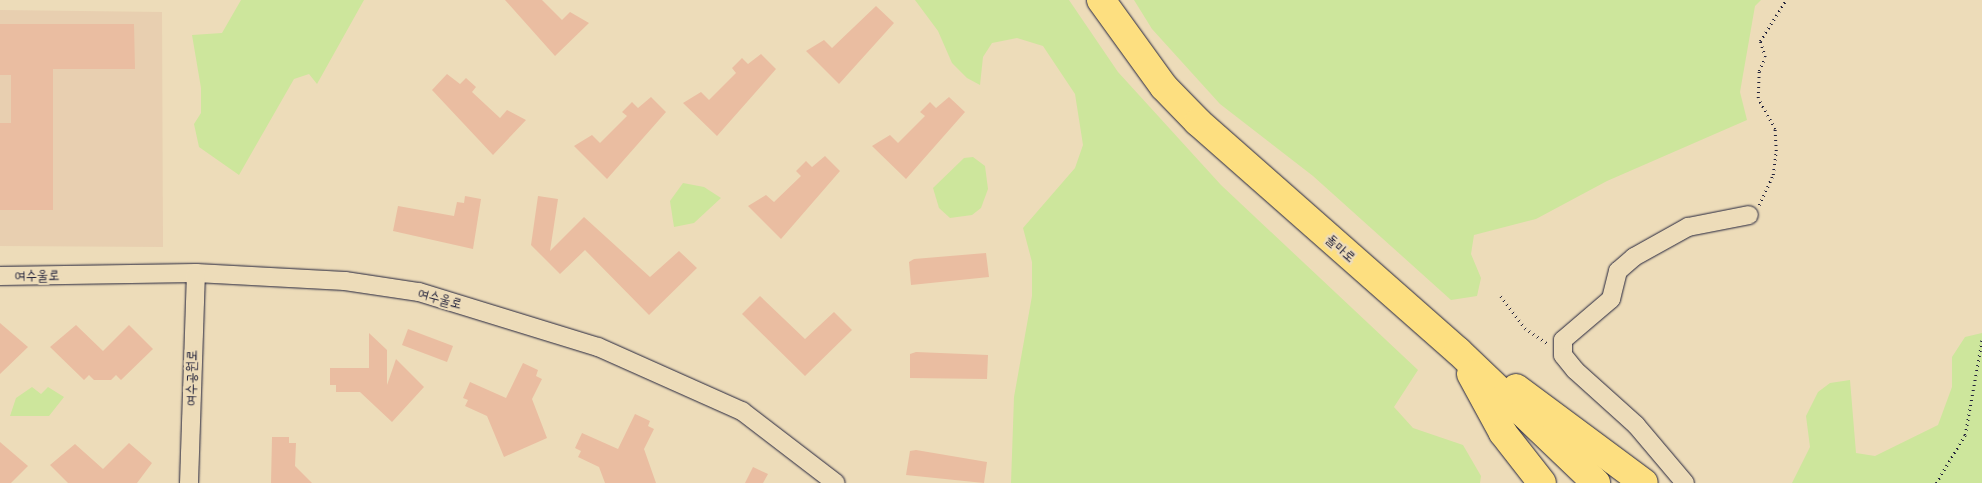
<!DOCTYPE html>
<html>
<head>
<meta charset="utf-8">
<style>
  body { margin:0 }
  #map { position:relative; width:1982px; height:483px; overflow:hidden; background:#eddcb9; font-family:Delius,"Poor Story",sans-serif }
  div>[style] { position:absolute }
  [style*='--x'] { left:calc(var(--x)*1px); top:calc(var(--y)*1px); width:calc(var(--w)*1px); rotate:calc(var(--a)*1deg) }
  .built>* { inset:0; background:#e8cfb0 }
  .green>* { inset:0; background:#cde69c }
  .building>* { inset:0; background:#eabda1 }
  .path>* { height:2.5px; margin-top:-1.25px; transform-origin:0; background:repeating-linear-gradient(90deg,#22223b 0 1px,transparent 0 5px) }
  .roads { filter:drop-shadow(0 0 1px #22223b) drop-shadow(0 0 1px #22223b) }
  .minor>* { height:18px; margin:-9px; padding:0 9px; transform-origin:9px; border-radius:9px; background:#eddcb9 }
  .primary>* { height:28px; margin:-14px; padding:0 14px; transform-origin:14px; border-radius:14px; background:#fddf80 }
  span { translate:-50% -50%; white-space:nowrap; text-align:center; line-height:1.15; -webkit-text-stroke:4.5px #eddcb9; paint-order:stroke }
  .street-label { font-size:14px; color:#22223b }
</style>
</head>
<body>
<div id="map">
  <div class="built">
    <i style="clip-path:polygon(0 10px,162px 12px,163px 247px,0 246px)"></i>
  </div>
  <div class="green">
    <i style="clip-path:polygon(241px 0,364px 0,317px 84px,309px 74px,294px 79px,239px 175px,199px 147px,194px 124px,201px 113px,201px 88px,192px 35px,222px 33px)"></i>
    <i style="clip-path:polygon(915px 0,1069px 0,1118px 72px,1221px 185px,1418px 370px,1394px 407px,1413px 428px,1463px 445px,1481px 476px,1480px 483px,1011px 483px,1014px 397px,1032px 296px,1032px 262px,1023px 228px,1075px 168px,1083px 145px,1075px 94px,1043px 46px,1017px 38px,992px 43px,983px 57px,980px 85px,967px 78px,952px 63px,938px 31px)"></i>
    <i style="clip-path:polygon(1134px 0,1761px 0,1755px 6px,1740px 92px,1747px 120px,1607px 181px,1536px 219px,1474px 235px,1471px 254px,1481px 278px,1477px 296px,1451px 300px,1313px 176px,1220px 104px,1152px 29px)"></i>
    <i style="clip-path:polygon(973px 157px,985px 166px,988px 189px,981px 208px,972px 215px,950px 218px,939px 208px,933px 188px,964px 158px)"></i>
    <i style="clip-path:polygon(683px 183px,704px 187px,721px 198px,694px 223px,674px 227px,670px 201px)"></i>
    <i style="clip-path:polygon(1982px 333px,1982px 483px,1792px 483px,1810px 447px,1806px 416px,1818px 392px,1830px 383px,1850px 380px,1856px 453px,1875px 456px,1938px 425px,1952px 387px,1952px 357px,1965px 337px)"></i>
    <i style="clip-path:polygon(32px 387px,41px 394px,48px 387px,64px 397px,49px 416px,10px 416px,16px 398px)"></i>
  </div>
  <div class="building">
    <i style="clip-path:polygon(505px 0,542px 0,562px 20px,570px 12px,589px 23px,555px 56px)"></i>
    <i style="clip-path:polygon(876px 6px,894px 23px,839px 84px,806px 51px,824px 40px,832px 48px)"></i>
    <i style="clip-path:polygon(0 24px,134px 24px,135px 69px,53px 69px,53px 210px,0 210px,0 123px,11px 123px,11px 75px,0 75px)"></i>
    <i style="clip-path:polygon(761px 54px,776px 69px,717px 136px,683px 103px,701px 92px,709px 100px,736px 73px,732px 68px,742px 58px,748px 64px)"></i>
    <i style="clip-path:polygon(447px 74px,460px 84px,466px 78px,476px 87px,472px 92px,500px 118px,507px 110px,526px 120px,493px 155px,432px 90px)"></i>
    <i style="clip-path:polygon(651px 97px,666px 112px,607px 179px,574px 146px,592px 135px,600px 143px,627px 116px,622px 112px,632px 102px,638px 108px)"></i>
    <i style="clip-path:polygon(949px 97px,965px 112px,906px 179px,872px 146px,890px 135px,898px 143px,925px 116px,920px 112px,930px 102px,936px 108px)"></i>
    <i style="clip-path:polygon(825px 156px,840px 171px,781px 239px,748px 206px,766px 195px,774px 202px,801px 176px,796px 171px,806px 161px,812px 167px)"></i>
    <i style="clip-path:polygon(465px 196px,481px 199px,473px 249px,393px 231px,398px 206px,454px 216px,457px 202px,464px 203px)"></i>
    <i style="clip-path:polygon(538px 196px,558px 199px,550px 251px,584px 217px,650px 277px,679px 251px,697px 268px,649px 315px,585px 250px,560px 274px,531px 245px)"></i>
    <i style="clip-path:polygon(986px 253px,989px 277px,911px 285px,909px 262px,914px 259px)"></i>
    <i style="clip-path:polygon(760px 296px,805px 339px,834px 312px,852px 330px,805px 376px,742px 314px)"></i>
    <i style="clip-path:polygon(0 323px,28px 347px,0 374px)"></i>
    <i style="clip-path:polygon(76px 325px,103px 351px,129px 325px,153px 349px,121px 380px,116px 375px,111px 380px,94px 380px,89px 375px,84px 380px,50px 347px)"></i>
    <i style="clip-path:polygon(408px 329px,453px 346px,447px 362px,402px 345px)"></i>
    <i style="clip-path:polygon(369px 333px,387px 350px,387px 385px,396px 359px,424px 387px,392px 422px,360px 392px,336px 392px,336px 385px,330px 385px,330px 368px,369px 368px)"></i>
    <i style="clip-path:polygon(916px 352px,988px 355px,987px 379px,910px 378px,910px 354px)"></i>
    <i style="clip-path:polygon(523px 363px,538px 370px,536px 376px,542px 379px,532px 399px,547px 438px,504px 457px,487px 416px,465px 406px,468px 400px,463px 398px,470px 382px,506px 398px)"></i>
    <i style="clip-path:polygon(635px 414px,650px 421px,648px 426px,654px 429px,644px 449px,656px 483px,605px 483px,599px 467px,578px 457px,581px 451px,575px 448px,582px 433px,618px 449px)"></i>
    <i style="clip-path:polygon(272px 437px,289px 437px,289px 443px,296px 443px,295px 466px,312px 483px,271px 483px)"></i>
    <i style="clip-path:polygon(0 442px,28px 466px,11px 483px,0 483px)"></i>
    <i style="clip-path:polygon(129px 443px,152px 463px,137px 483px,68px 483px,50px 465px,75px 444px,103px 469px)"></i>
    <i style="clip-path:polygon(916px 450px,987px 462px,984px 483px,906px 475px,910px 451px)"></i>
    <i style="clip-path:polygon(753px 467px,768px 474px,763px 483px,745px 483px)"></i>
  </div>
  <div class="path">
    <i style="--x:1759;--y:205;--w:33;--a:-65"></i>
    <i style="--x:1773;--y:175;--w:24;--a:-83"></i>
    <i style="--x:1776;--y:151;--w:22;--a:-93"></i>
    <i style="--x:1775;--y:129;--w:35;--a:-119"></i>
    <i style="--x:1758;--y:98;--w:27;--a:-88"></i>
    <i style="--x:1759;--y:71;--w:15;--a:-67"></i>
    <i style="--x:1765;--y:57;--w:17;--a:-107"></i>
    <i style="--x:1760;--y:41;--w:49;--a:-57.6"></i>
    <i style="--x:1501;--y:296;--w:40;--a:53"></i>
    <i style="--x:1525;--y:328;--w:28;--a:35"></i>
    <i style="--x:1936;--y:483;--w:56;--a:-58.9"></i>
    <i style="--x:1965;--y:435;--w:97;--a:-79.9"></i>
  </div>
  <div class="roads">
    <div class="minor">
      <i style="--x:0;--y:276;--w:196;--a:-0.9"></i>
      <i style="--x:196;--y:273;--w:149;--a:3.1"></i>
      <i style="--x:345;--y:281;--w:75;--a:8.5"></i>
      <i style="--x:419;--y:292;--w:187;--a:17.1"></i>
      <i style="--x:598;--y:347;--w:158;--a:24"></i>
      <i style="--x:742;--y:411;--w:118;--a:37.5"></i>
      <i style="--x:189;--y:483;--w:210;--a:-88.1"></i>
      <i style="--x:1685;--y:483;--w:76;--a:-130.2"></i>
      <i style="--x:1636;--y:425;--w:82;--a:-138"></i>
      <i style="--x:1575;--y:370;--w:19;--a:-129"></i>
      <i style="--x:1563;--y:355;--w:15;--a:-90"></i>
      <i style="--x:1563;--y:340;--w:63;--a:-40.5"></i>
      <i style="--x:1611;--y:299;--w:29;--a:-76"></i>
      <i style="--x:1618;--y:271;--w:21;--a:-41"></i>
      <i style="--x:1634;--y:257;--w:62;--a:-29.1"></i>
      <i style="--x:1688;--y:227;--w:62;--a:-11.1"></i>
    </div>
    <div class="primary">
      <i style="--x:1101;--y:0;--w:107;--a:54.1"></i>
      <i style="--x:1164;--y:87;--w:49;--a:45.8"></i>
      <i style="--x:1198;--y:122;--w:346;--a:41.4"></i>
      <i style="--x:1458;--y:351;--w:191;--a:43.7"></i>
      <i style="--x:1471;--y:374;--w:67;--a:61.5"></i>
      <i style="--x:1503;--y:433;--w:63;--a:52"></i>
      <i style="--x:1516;--y:388;--w:159;--a:36.6"></i>
    </div>
  </div>
  <div class="street-label">
    <span style="left:1341px;top:248px;rotate:41deg">돌마로</span>
    <span style="left:37px;top:275px;rotate:-1deg">여수울로</span>
    <span style="left:440px;top:298px;rotate:15deg">여수울로</span>
    <span style="left:191px;top:378px;rotate:-89deg">여수공원로</span>
  </div>
</div>
</body>
</html>
